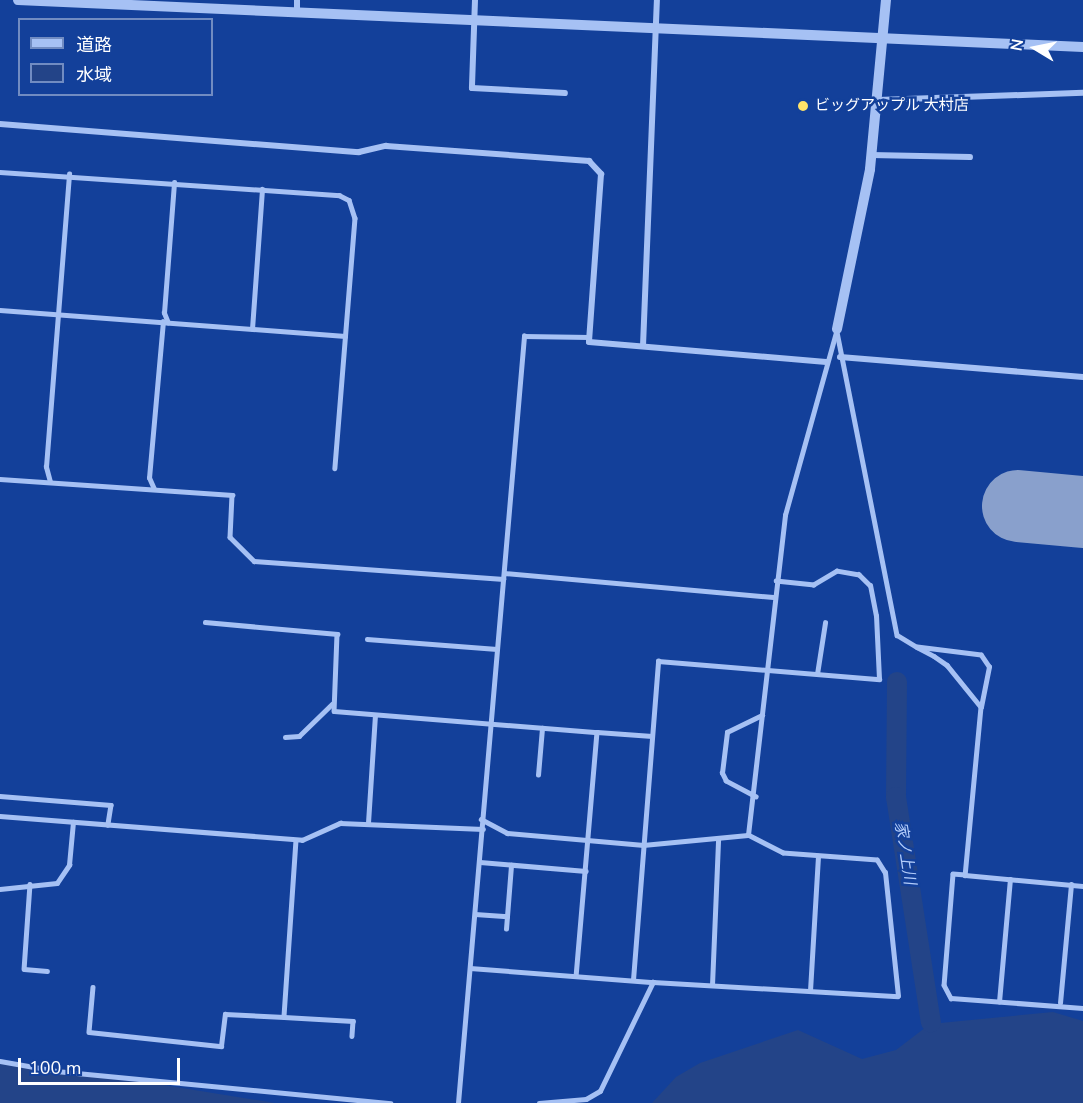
<!DOCTYPE html>
<html>
<head>
<meta charset="utf-8">
<style>
  body { margin:0 }
  #map { position:relative; width:1083px; height:1103px; overflow:hidden; background:#13409a; font-family:"Nunito Sans","Noto Sans JP",sans-serif }
  div>[style] { position:absolute }
  [style*='--x'] { left:calc(var(--x)*1px); top:calc(var(--y)*1px); width:calc(var(--w)*1px); rotate:calc(var(--a)*1deg) }
  .water>* { inset:0; background:#234488 }
  .river>* { height:20px; margin:-10px; padding:0 10px; transform-origin:10px; border-radius:10px; background:#234488 }
  .runway>* { height:72px; margin:-36px; padding:0 36px; transform-origin:36px; border-radius:36px; background:#89a0cc }
  .service>* { height:4.5px; margin:-2.25px; padding:0 2.25px; transform-origin:2.25px; border-radius:2.25px; background:#a6c1f4 }
  .minor>* { height:6px; margin:-3px; padding:0 3px; transform-origin:3px; border-radius:3px; background:#a6c1f4 }
  .tertiary>* { height:10px; margin:-5px; padding:0 5px; transform-origin:5px; border-radius:5px; background:#a6c1f4 }
  .dots>* { width:16px; height:16px; translate:-50% -50%; box-sizing:border-box; border:3px solid #13409a; border-radius:50% }
  span { translate:-50% -50%; white-space:nowrap; text-align:center; line-height:1.15; -webkit-text-stroke:5px #13409a; paint-order:stroke }
  .poi-label { font-size:15px; color:#fff }
  .left { translate:0 -50%; text-align:left }
  .water-label { font-size:16px; color:#b3ccfa; font-style:italic }
  .legend { position:absolute; left:18px; top:18px; width:195px; height:78px; box-sizing:border-box; background:#13409a; border:2px solid #718cc2; margin:0; padding:8px 10px; list-style:none; font-size:18px; color:#fff }
  .legend li { display:flex; align-items:center; gap:12px; height:30px }
  .legend b { width:30px; border:2px solid #718cc2 }
  .north { position:absolute; left:1005px; top:18px; width:60px; height:60px; -webkit-text-stroke:4px #13409a; paint-order:stroke; rotate:280deg; font-size:16px; font-weight:700; line-height:24px; text-align:center; color:#fff }
  .north::after { content:''; display:block; margin:auto; width:21px; height:27px; background:#fff; clip-path:polygon(50% 0,100% 100%,50% 72%,0 100%) }
  .scale { position:absolute; left:18px; top:1058px; width:162px; height:27px; box-sizing:border-box; border:3px solid #fff; border-top:0; padding-left:8px; font-size:18px; line-height:21px; white-space:nowrap; color:#fff; -webkit-text-stroke:4px #13409a; paint-order:stroke }
</style>
</head>
<body>
<div id="map">
  <div class="water">
    <i style="clip-path:polygon(1053px 1012px,1083px 1021px,1083px 1103px,652px 1103px,676px 1077px,700px 1063px,798px 1030px,862px 1059px,896px 1050px,930px 1024px)"></i>
    <i style="clip-path:polygon(0 1061px,34px 1064px,275px 1103px,0 1103px)"></i>
  </div>
  <div class="river">
    <i style="--x:897;--y:682;--w:115;--a:90.5"></i>
    <i style="--x:896;--y:797;--w:228;--a:81.2"></i>
  </div>
  <div class="runway">
    <i style="--x:1018;--y:506;--w:65;--a:5.3"></i>
  </div>
  <div class="service">
    <i style="--x:0;--y:172;--w:340;--a:3.9"></i>
    <i style="--x:339;--y:195;--w:11;--a:27"></i>
    <i style="--x:349;--y:200;--w:19;--a:72"></i>
    <i style="--x:355;--y:218;--w:251;--a:94.6"></i>
    <i style="--x:0;--y:310;--w:346;--a:4.3"></i>
    <i style="--x:168;--y:323;--w:11;--a:-112"></i>
    <i style="--x:164;--y:313;--w:131;--a:-85.6"></i>
    <i style="--x:252;--y:329;--w:140;--a:-85.9"></i>
    <i style="--x:837;--y:332;--w:309;--a:78.8"></i>
    <i style="--x:897;--y:635;--w:23;--a:31"></i>
    <i style="--x:917;--y:647;--w:19;--a:28"></i>
    <i style="--x:934;--y:656;--w:16;--a:35"></i>
    <i style="--x:947;--y:665;--w:54;--a:51"></i>
    <i style="--x:981;--y:707;--w:41;--a:-78.7"></i>
    <i style="--x:989;--y:667;--w:14;--a:-124"></i>
    <i style="--x:981;--y:655;--w:64;--a:-172.9"></i>
    <i style="--x:0;--y:479;--w:233;--a:3.9"></i>
    <i style="--x:232;--y:495;--w:42;--a:92.7"></i>
    <i style="--x:230;--y:537;--w:34;--a:45"></i>
    <i style="--x:254;--y:561;--w:250;--a:4.1"></i>
    <i style="--x:50;--y:482;--w:16;--a:-105"></i>
    <i style="--x:46;--y:467;--w:294;--a:-85.5"></i>
    <i style="--x:154;--y:489;--w:12;--a:-114"></i>
    <i style="--x:149;--y:478;--w:157;--a:-84.9"></i>
    <i style="--x:504;--y:573;--w:270;--a:5.1"></i>
    <i style="--x:205;--y:622;--w:133;--a:5.2"></i>
    <i style="--x:337;--y:634;--w:77;--a:92.2"></i>
    <i style="--x:334;--y:711;--w:264;--a:4.6"></i>
    <i style="--x:597;--y:732;--w:245;--a:94.9"></i>
    <i style="--x:367;--y:639;--w:130;--a:4.4"></i>
    <i style="--x:817;--y:674;--w:52;--a:-81.1"></i>
    <i style="--x:981;--y:707;--w:169;--a:95.4"></i>
    <i style="--x:965;--y:875;--w:119;--a:5.3"></i>
    <i style="--x:597;--y:732;--w:55;--a:4.2"></i>
    <i style="--x:285;--y:737;--w:14;--a:-4"></i>
    <i style="--x:299;--y:736;--w:46;--a:-44.1"></i>
    <i style="--x:538;--y:775;--w:47;--a:-85.1"></i>
    <i style="--x:0;--y:796;--w:111;--a:4.6"></i>
    <i style="--x:111;--y:805;--w:20;--a:99"></i>
    <i style="--x:756;--y:797;--w:34;--a:-152"></i>
    <i style="--x:726;--y:781;--w:9;--a:-117"></i>
    <i style="--x:722;--y:773;--w:41;--a:-83"></i>
    <i style="--x:727;--y:732;--w:39;--a:-26"></i>
    <i style="--x:0;--y:816;--w:303;--a:4.5"></i>
    <i style="--x:302;--y:840;--w:42;--a:-24.1"></i>
    <i style="--x:340;--y:823;--w:143;--a:2.4"></i>
    <i style="--x:481;--y:819;--w:30;--a:28"></i>
    <i style="--x:507;--y:833;--w:137;--a:5"></i>
    <i style="--x:643;--y:845;--w:105;--a:-5.4"></i>
    <i style="--x:748;--y:835;--w:322;--a:-83.4"></i>
    <i style="--x:785;--y:515;--w:193;--a:-74.4"></i>
    <i style="--x:368;--y:823;--w:107;--a:-86.3"></i>
    <i style="--x:296;--y:840;--w:177;--a:93.9"></i>
    <i style="--x:284;--y:1017;--w:69;--a:3.3"></i>
    <i style="--x:353;--y:1021;--w:15;--a:94"></i>
    <i style="--x:480;--y:862;--w:106;--a:4.9"></i>
    <i style="--x:965;--y:875;--w:12;--a:-175"></i>
    <i style="--x:953;--y:874;--w:111;--a:94.6"></i>
    <i style="--x:944;--y:985;--w:15;--a:62"></i>
    <i style="--x:951;--y:998;--w:132;--a:4.3"></i>
    <i style="--x:30;--y:884;--w:85;--a:94"></i>
    <i style="--x:24;--y:969;--w:23;--a:5"></i>
    <i style="--x:0;--y:889;--w:57;--a:-6"></i>
    <i style="--x:57;--y:883;--w:22;--a:-56"></i>
    <i style="--x:69;--y:865;--w:43;--a:-84.7"></i>
    <i style="--x:475;--y:914;--w:32;--a:4"></i>
    <i style="--x:506;--y:929;--w:64;--a:-85.5"></i>
    <i style="--x:470;--y:968;--w:184;--a:4.4"></i>
    <i style="--x:633;--y:980;--w:320;--a:-85.5"></i>
    <i style="--x:658;--y:661;--w:222;--a:4.7"></i>
    <i style="--x:879;--y:679;--w:63;--a:-92.7"></i>
    <i style="--x:876;--y:616;--w:31;--a:-101"></i>
    <i style="--x:870;--y:586;--w:16;--a:-135"></i>
    <i style="--x:859;--y:575;--w:22;--a:-170"></i>
    <i style="--x:837;--y:571;--w:27;--a:149"></i>
    <i style="--x:814;--y:585;--w:38;--a:-174"></i>
    <i style="--x:712;--y:985;--w:145;--a:-87.6"></i>
    <i style="--x:93;--y:987;--w:45;--a:95.1"></i>
    <i style="--x:89;--y:1032;--w:133;--a:6.1"></i>
    <i style="--x:221;--y:1046;--w:32;--a:-83"></i>
    <i style="--x:225;--y:1014;--w:59;--a:2.9"></i>
    <i style="--x:810;--y:991;--w:135;--a:-86.6"></i>
    <i style="--x:999;--y:1002;--w:123;--a:-84.9"></i>
    <i style="--x:1060;--y:1003;--w:119;--a:-84.7"></i>
    <i style="--x:0;--y:1061;--w:57;--a:10.1"></i>
    <i style="--x:56;--y:1071;--w:336;--a:5.5"></i>
    <i style="--x:458;--y:1103;--w:770;--a:-85.08"></i>
    <i style="--x:524;--y:336;--w:65;--a:0.9"></i>
    <i style="--x:539;--y:1103;--w:47;--a:-4.9"></i>
    <i style="--x:586;--y:1099;--w:16;--a:-30"></i>
    <i style="--x:600;--y:1091;--w:121;--a:-64.1"></i>
    <i style="--x:653;--y:982;--w:245;--a:3.3"></i>
    <i style="--x:898;--y:996;--w:124;--a:-96"></i>
    <i style="--x:885;--y:873;--w:15;--a:-122"></i>
    <i style="--x:877;--y:860;--w:94;--a:-175.7"></i>
    <i style="--x:783;--y:853;--w:39;--a:-153"></i>
  </div>
  <div class="minor">
    <i style="--x:475;--y:0;--w:88;--a:92"></i>
    <i style="--x:472;--y:88;--w:93;--a:3.1"></i>
    <i style="--x:297;--y:12;--w:12;--a:-90"></i>
    <i style="--x:878;--y:100;--w:205;--a:-2"></i>
    <i style="--x:0;--y:124;--w:360;--a:4.5"></i>
    <i style="--x:359;--y:152;--w:28;--a:-13"></i>
    <i style="--x:386;--y:146;--w:204;--a:4.2"></i>
    <i style="--x:589;--y:161;--w:18;--a:47"></i>
    <i style="--x:601;--y:174;--w:168;--a:94.1"></i>
    <i style="--x:589;--y:342;--w:238;--a:4.8"></i>
    <i style="--x:871;--y:155;--w:99;--a:1.2"></i>
    <i style="--x:643;--y:346;--w:346;--a:-87.7"></i>
    <i style="--x:840;--y:357;--w:244;--a:4.7"></i>
  </div>
  <div class="tertiary">
    <i style="--x:18;--y:0;--w:1066;--a:2.53"></i>
    <i style="--x:837;--y:329;--w:163;--a:-78.3"></i>
    <i style="--x:870;--y:169;--w:170;--a:-84.6"></i>
  </div>
  <div class="dots">
    <i style="left:803px;top:106px;background:#ffe369"></i>
  </div>
  <div class="poi-label">
    <span class="left" style="left:815px;top:106px">ビッグアップル 大村店</span>
  </div>
  <div class="water-label">
    <span style="left:905px;top:853px;rotate:81deg">家ノ上川</span>
  </div>
  <ul class="legend">
  <li><b style="height:8px;background:#a6c1f4"></b>道路</li>
  <li><b style="height:16px;background:#234488"></b>水域</li>
  </ul>
  <div class="north">N</div>
  <div class="scale">100 m</div>
</div>
</body>
</html>
